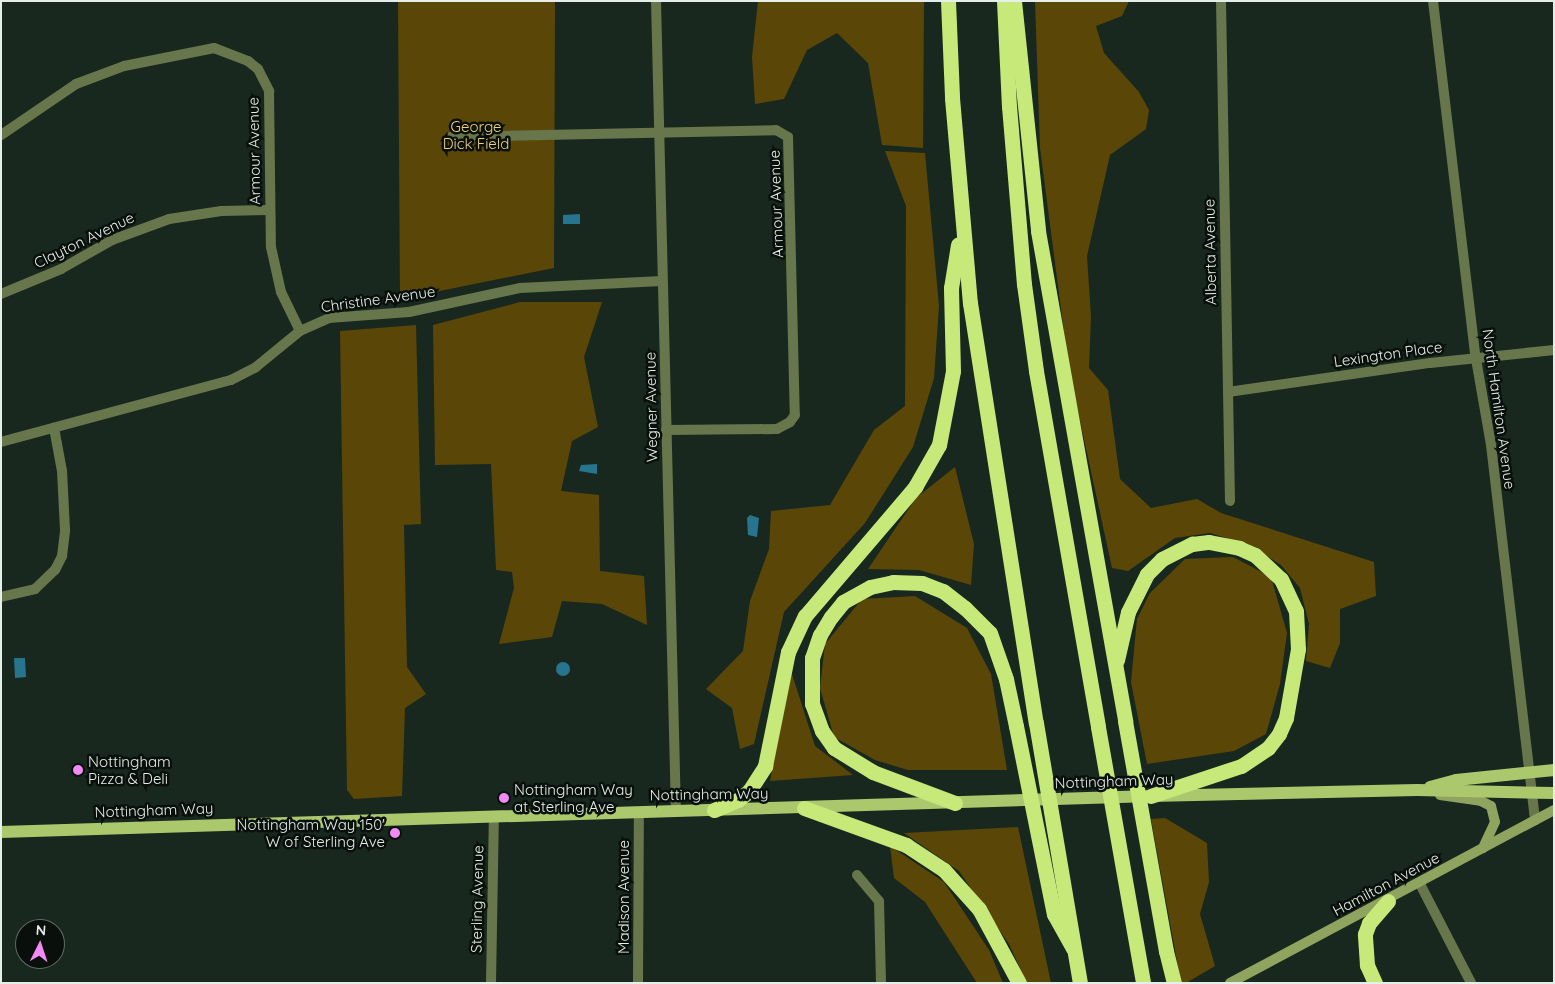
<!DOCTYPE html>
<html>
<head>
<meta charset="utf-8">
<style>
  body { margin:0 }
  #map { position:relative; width:1555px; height:984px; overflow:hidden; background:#19281f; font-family:Quicksand,sans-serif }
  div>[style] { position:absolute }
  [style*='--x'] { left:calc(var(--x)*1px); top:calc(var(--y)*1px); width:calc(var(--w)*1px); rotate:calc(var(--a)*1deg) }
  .green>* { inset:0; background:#5a4708 }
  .water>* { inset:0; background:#27748e }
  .round { border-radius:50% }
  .street>* { height:10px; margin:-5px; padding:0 5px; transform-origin:5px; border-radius:5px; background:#68764b }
  .secondary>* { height:10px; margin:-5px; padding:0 5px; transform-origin:5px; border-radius:5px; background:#8ea45f }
  .primary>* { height:12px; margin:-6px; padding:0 6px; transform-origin:6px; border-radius:6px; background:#abc86d }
  .highway>* { height:15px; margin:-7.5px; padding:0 7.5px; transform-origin:7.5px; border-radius:7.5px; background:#c6e97a }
  .highway-bridge>* { height:15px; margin:-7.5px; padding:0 7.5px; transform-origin:7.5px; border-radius:7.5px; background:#c6e97a }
  .dots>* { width:14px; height:14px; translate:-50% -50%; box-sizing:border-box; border:2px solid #090f0b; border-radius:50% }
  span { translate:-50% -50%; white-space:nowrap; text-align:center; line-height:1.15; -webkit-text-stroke:5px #090f0b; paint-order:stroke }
  .park-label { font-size:15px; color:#f3d27a }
  .street-label { font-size:15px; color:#e5efe9 }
  .poi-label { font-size:15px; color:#e5efe9 }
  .left { translate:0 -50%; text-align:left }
  .right { translate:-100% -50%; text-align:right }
  .frame { position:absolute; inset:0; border:2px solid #e5efe9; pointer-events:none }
  .north { position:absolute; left:15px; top:919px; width:50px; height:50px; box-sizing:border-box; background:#090f0b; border:1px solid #616964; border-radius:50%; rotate:4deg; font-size:14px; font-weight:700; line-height:20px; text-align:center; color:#e5efe9 }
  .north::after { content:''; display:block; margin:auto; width:18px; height:22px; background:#f18af4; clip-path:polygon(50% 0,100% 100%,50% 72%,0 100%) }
</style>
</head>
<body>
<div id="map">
  <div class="green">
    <i style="clip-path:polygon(398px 1px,555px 1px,554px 268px,400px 299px)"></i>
    <i style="clip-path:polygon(758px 1px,924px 1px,923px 148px,882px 145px,868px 63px,837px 33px,807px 50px,784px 99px,755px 104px,752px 57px)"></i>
    <i style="clip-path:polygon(1035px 1px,1129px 1px,1122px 16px,1096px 26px,1104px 53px,1139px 92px,1149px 110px,1146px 129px,1110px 155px,1087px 256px,1091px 317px,1089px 368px,1108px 390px,1120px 479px,1151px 508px,1197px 499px,1221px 513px,1374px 562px,1376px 596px,1340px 609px,1340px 643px,1330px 668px,1306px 661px,1309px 624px,1300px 588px,1281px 565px,1250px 545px,1210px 533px,1175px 538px,1128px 571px,1112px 568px,1069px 370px,1040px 148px)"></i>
    <i style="clip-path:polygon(885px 151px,925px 153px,939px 306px,934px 378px,913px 447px,865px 523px,784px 612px,754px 744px,740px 749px,732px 708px,706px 689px,743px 651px,750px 601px,769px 549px,771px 511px,830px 505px,874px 430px,905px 406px,906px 206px)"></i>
    <i style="clip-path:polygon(520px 302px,602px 302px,584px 357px,598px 427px,572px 441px,561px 491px,599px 495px,600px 571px,644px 576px,647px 625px,602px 604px,562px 601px,552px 637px,499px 644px,514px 588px,512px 572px,496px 570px,491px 464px,435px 465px,433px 325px)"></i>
    <i style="clip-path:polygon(416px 325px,421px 524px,404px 525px,407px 667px,426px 694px,405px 708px,402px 796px,354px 799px,347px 790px,340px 331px)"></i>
    <i style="clip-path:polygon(955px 467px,974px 544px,971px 585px,919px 570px,868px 569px,916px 498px)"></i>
    <i style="clip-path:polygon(1233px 557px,1271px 577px,1287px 633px,1280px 684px,1266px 734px,1234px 751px,1147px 764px,1131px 682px,1137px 619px,1150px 593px,1185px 559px)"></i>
    <i style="clip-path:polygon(915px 596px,967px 628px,991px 674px,1007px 770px,908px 770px,875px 760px,834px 737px,820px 688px,825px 644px,862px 599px)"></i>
    <i style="clip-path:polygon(791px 671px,815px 746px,853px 775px,770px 781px)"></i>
    <i style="clip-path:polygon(1165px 818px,1207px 843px,1209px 882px,1200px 914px,1215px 966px,1186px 983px,1181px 983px,1151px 819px)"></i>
    <i style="clip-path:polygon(1018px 827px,1051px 983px,1027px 983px,1009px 944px,959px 871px,904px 833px)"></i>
    <i style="clip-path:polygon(890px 846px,944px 882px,989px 950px,1003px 983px,977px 983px,925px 902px,894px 878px)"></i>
  </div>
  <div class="water">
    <i style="clip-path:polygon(580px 214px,580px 224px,563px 224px,563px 215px)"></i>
    <i style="clip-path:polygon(597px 464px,597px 474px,579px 471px,581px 465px)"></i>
    <i style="clip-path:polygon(750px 515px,759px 518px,757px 537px,748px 535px,747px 518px)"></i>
    <i style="clip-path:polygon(14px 658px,25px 658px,26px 677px,15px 678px)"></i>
    <i class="round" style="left:556px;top:662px;width:14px;height:14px"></i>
  </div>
  <div class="street">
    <i style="--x:656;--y:1;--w:810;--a:88.59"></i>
    <i style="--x:1221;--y:1;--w:500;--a:88.97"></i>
    <i style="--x:1433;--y:1;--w:361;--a:83.2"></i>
    <i style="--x:1476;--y:359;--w:87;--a:80.1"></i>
    <i style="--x:1491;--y:445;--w:378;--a:83.3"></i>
    <i style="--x:1;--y:135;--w:91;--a:-34.2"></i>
    <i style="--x:76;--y:84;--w:51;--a:-20.6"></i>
    <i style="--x:124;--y:66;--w:92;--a:-11.3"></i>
    <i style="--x:214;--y:48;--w:36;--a:21"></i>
    <i style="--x:248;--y:61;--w:13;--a:39"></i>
    <i style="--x:258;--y:69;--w:25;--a:63"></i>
    <i style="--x:269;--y:91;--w:156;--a:89.3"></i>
    <i style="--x:271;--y:247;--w:46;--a:77.5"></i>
    <i style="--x:281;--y:292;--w:43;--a:64"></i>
    <i style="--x:451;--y:137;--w:325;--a:-1.2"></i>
    <i style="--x:776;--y:130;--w:14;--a:30"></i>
    <i style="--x:788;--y:137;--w:278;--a:88.6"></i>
    <i style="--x:795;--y:415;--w:9;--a:126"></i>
    <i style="--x:790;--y:422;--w:15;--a:152"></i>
    <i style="--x:777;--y:429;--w:111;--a:179.5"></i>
    <i style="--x:1;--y:294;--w:65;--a:-22.6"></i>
    <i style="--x:61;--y:269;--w:59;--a:-29.6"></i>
    <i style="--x:112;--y:240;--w:61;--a:-20.2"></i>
    <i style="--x:169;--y:219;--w:53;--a:-8.7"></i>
    <i style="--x:221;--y:211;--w:49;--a:-1.2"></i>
    <i style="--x:1228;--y:392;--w:204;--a:-8.2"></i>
    <i style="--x:1430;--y:363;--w:125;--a:-6"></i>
    <i style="--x:1;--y:442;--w:238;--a:-15.1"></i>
    <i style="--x:231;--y:380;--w:28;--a:-27"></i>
    <i style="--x:256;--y:367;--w:57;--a:-39.3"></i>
    <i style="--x:300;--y:331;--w:32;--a:-24"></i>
    <i style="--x:329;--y:318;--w:80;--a:-4.3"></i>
    <i style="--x:409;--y:312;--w:114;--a:-12.2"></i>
    <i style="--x:520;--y:288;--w:142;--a:-2.8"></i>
    <i style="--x:1;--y:597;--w:35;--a:-13"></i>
    <i style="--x:35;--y:589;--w:28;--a:-44"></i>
    <i style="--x:55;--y:570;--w:16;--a:-63"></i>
    <i style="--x:62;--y:556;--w:26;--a:-83"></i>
    <i style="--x:65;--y:530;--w:59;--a:-92.9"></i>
    <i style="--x:62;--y:471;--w:44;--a:-100.5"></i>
    <i style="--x:857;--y:875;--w:34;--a:50"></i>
    <i style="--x:879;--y:901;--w:82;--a:88.6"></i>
    <i style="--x:1420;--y:884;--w:111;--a:62.7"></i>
    <i style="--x:491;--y:983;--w:167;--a:-89"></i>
    <i style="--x:638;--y:983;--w:171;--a:-89.7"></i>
  </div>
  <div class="secondary">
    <i style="--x:1440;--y:795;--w:41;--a:8.3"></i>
    <i style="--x:1481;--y:801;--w:11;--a:27"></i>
    <i style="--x:1491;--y:806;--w:16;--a:76"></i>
    <i style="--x:1495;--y:822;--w:29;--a:115"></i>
    <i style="--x:1230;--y:983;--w:367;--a:-28.1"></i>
  </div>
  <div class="primary">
    <i style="--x:1430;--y:787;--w:27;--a:-15"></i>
    <i style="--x:1456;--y:780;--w:99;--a:-5.8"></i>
    <i style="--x:1;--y:832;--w:1151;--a:-1.79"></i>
    <i style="--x:1151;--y:796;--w:266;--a:-1.3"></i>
    <i style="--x:1417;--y:790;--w:137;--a:1.3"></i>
  </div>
  <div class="highway">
    <i style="--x:948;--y:1;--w:97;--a:87.6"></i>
    <i style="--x:952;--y:98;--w:206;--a:85"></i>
    <i style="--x:970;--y:303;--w:425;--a:81.1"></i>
    <i style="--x:1004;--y:1;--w:105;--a:87.3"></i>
    <i style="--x:1009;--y:106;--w:179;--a:85.2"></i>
    <i style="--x:1024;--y:284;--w:88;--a:82.1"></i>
    <i style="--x:1036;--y:371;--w:361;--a:80.1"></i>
    <i style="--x:1014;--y:1;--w:231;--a:84"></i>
    <i style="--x:1038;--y:231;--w:498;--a:79.9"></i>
    <i style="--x:1117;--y:660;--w:49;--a:-77.1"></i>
    <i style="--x:1128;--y:612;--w:42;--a:-63.4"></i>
    <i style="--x:1147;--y:574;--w:21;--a:-45"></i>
    <i style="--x:1162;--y:559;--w:34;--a:-27"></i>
    <i style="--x:1192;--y:544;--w:17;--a:-7"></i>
    <i style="--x:1209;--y:542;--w:31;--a:11"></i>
    <i style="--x:1239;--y:548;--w:17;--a:24"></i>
    <i style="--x:1255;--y:555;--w:35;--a:43"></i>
    <i style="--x:1281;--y:579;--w:35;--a:65"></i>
    <i style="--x:1296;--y:611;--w:38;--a:87"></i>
    <i style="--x:1298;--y:649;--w:70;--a:99.9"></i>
    <i style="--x:1286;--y:718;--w:17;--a:114"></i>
    <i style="--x:1279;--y:734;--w:18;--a:128"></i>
    <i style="--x:1268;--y:748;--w:32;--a:146"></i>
    <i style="--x:1241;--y:766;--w:95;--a:161.6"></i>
    <i style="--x:955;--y:803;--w:88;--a:-159.3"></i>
    <i style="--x:873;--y:772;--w:46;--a:-148.4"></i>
    <i style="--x:834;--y:748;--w:21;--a:-125"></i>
    <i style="--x:822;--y:731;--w:29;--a:-110"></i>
    <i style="--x:812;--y:704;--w:46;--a:-90"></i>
    <i style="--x:812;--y:658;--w:24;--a:-71"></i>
    <i style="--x:820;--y:635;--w:21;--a:-59"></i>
    <i style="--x:831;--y:617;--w:19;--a:-51"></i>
    <i style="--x:843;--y:602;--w:31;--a:-29"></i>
    <i style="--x:870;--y:587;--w:24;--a:-12"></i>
    <i style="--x:893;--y:582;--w:29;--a:2"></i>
    <i style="--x:922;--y:583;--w:22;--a:21"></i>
    <i style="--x:943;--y:591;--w:28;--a:38"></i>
    <i style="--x:965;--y:608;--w:35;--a:45"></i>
    <i style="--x:990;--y:633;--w:49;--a:70.8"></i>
    <i style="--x:1006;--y:679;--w:48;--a:78"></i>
    <i style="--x:804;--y:808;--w:109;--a:19.9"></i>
    <i style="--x:906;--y:845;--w:45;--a:33.3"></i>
    <i style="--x:944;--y:870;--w:52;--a:48.1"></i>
    <i style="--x:979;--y:909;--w:84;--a:61.6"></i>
    <i style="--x:714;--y:810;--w:26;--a:-23"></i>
    <i style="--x:738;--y:800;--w:14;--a:-39"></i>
    <i style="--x:749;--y:791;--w:30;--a:-57"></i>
    <i style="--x:765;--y:766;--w:116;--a:-78.6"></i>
    <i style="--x:788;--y:652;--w:40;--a:-65"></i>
    <i style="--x:805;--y:616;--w:170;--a:-49.5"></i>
    <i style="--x:915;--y:487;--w:48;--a:-60.3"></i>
    <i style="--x:939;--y:445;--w:75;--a:-79.3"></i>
    <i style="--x:953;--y:371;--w:83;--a:-91.4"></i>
    <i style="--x:951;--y:288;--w:44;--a:-80.8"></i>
    <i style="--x:1054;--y:914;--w:39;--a:61"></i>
    <i style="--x:1166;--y:951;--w:33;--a:76"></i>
    <i style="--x:1375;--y:983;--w:20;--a:-114"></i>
    <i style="--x:1367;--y:965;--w:31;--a:-94"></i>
    <i style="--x:1365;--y:934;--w:12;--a:-70"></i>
    <i style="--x:1369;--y:923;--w:29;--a:-49"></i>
  </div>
  <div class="highway-bridge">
    <i style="--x:1125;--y:721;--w:234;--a:79.9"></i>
    <i style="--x:1036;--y:723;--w:264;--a:80.4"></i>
    <i style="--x:1016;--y:726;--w:192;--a:78.6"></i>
    <i style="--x:1098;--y:727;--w:260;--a:80"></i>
  </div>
  <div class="dots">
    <i style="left:78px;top:770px;background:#f18af4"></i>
    <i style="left:504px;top:798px;background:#f18af4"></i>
    <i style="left:395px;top:833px;background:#f18af4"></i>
  </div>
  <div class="park-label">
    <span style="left:476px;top:135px">George<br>Dick Field</span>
  </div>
  <div class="street-label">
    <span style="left:254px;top:151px;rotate:-91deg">Armour Avenue</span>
    <span style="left:776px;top:204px;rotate:-92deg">Armour Avenue</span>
    <span style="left:84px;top:240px;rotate:-26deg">Clayton Avenue</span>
    <span style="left:1210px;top:252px;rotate:-91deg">Alberta Avenue</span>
    <span style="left:378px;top:299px;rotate:-8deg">Christine Avenue</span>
    <span style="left:1388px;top:354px;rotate:-8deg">Lexington Place</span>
    <span style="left:651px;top:407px;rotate:-91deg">Wegner Avenue</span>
    <span style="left:1499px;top:409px;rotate:82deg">North Hamilton Avenue</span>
    <span style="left:1114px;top:781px;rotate:-2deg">Nottingham Way</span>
    <span style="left:709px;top:794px;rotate:-1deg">Nottingham Way</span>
    <span style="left:154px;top:810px;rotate:-2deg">Nottingham Way</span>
    <span style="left:1386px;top:884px;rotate:-28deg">Hamilton Avenue</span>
    <span style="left:624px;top:897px;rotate:-90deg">Madison Avenue</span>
    <span style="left:477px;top:899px;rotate:-89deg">Sterling Avenue</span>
  </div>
  <div class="poi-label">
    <span class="left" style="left:88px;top:770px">Nottingham<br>Pizza &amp; Deli</span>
    <span class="left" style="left:514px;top:798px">Nottingham Way<br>at Sterling Ave</span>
    <span class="right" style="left:385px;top:833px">Nottingham Way 150'<br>W of Sterling Ave</span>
  </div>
  <div class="frame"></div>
  <div class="north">N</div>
</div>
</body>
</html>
